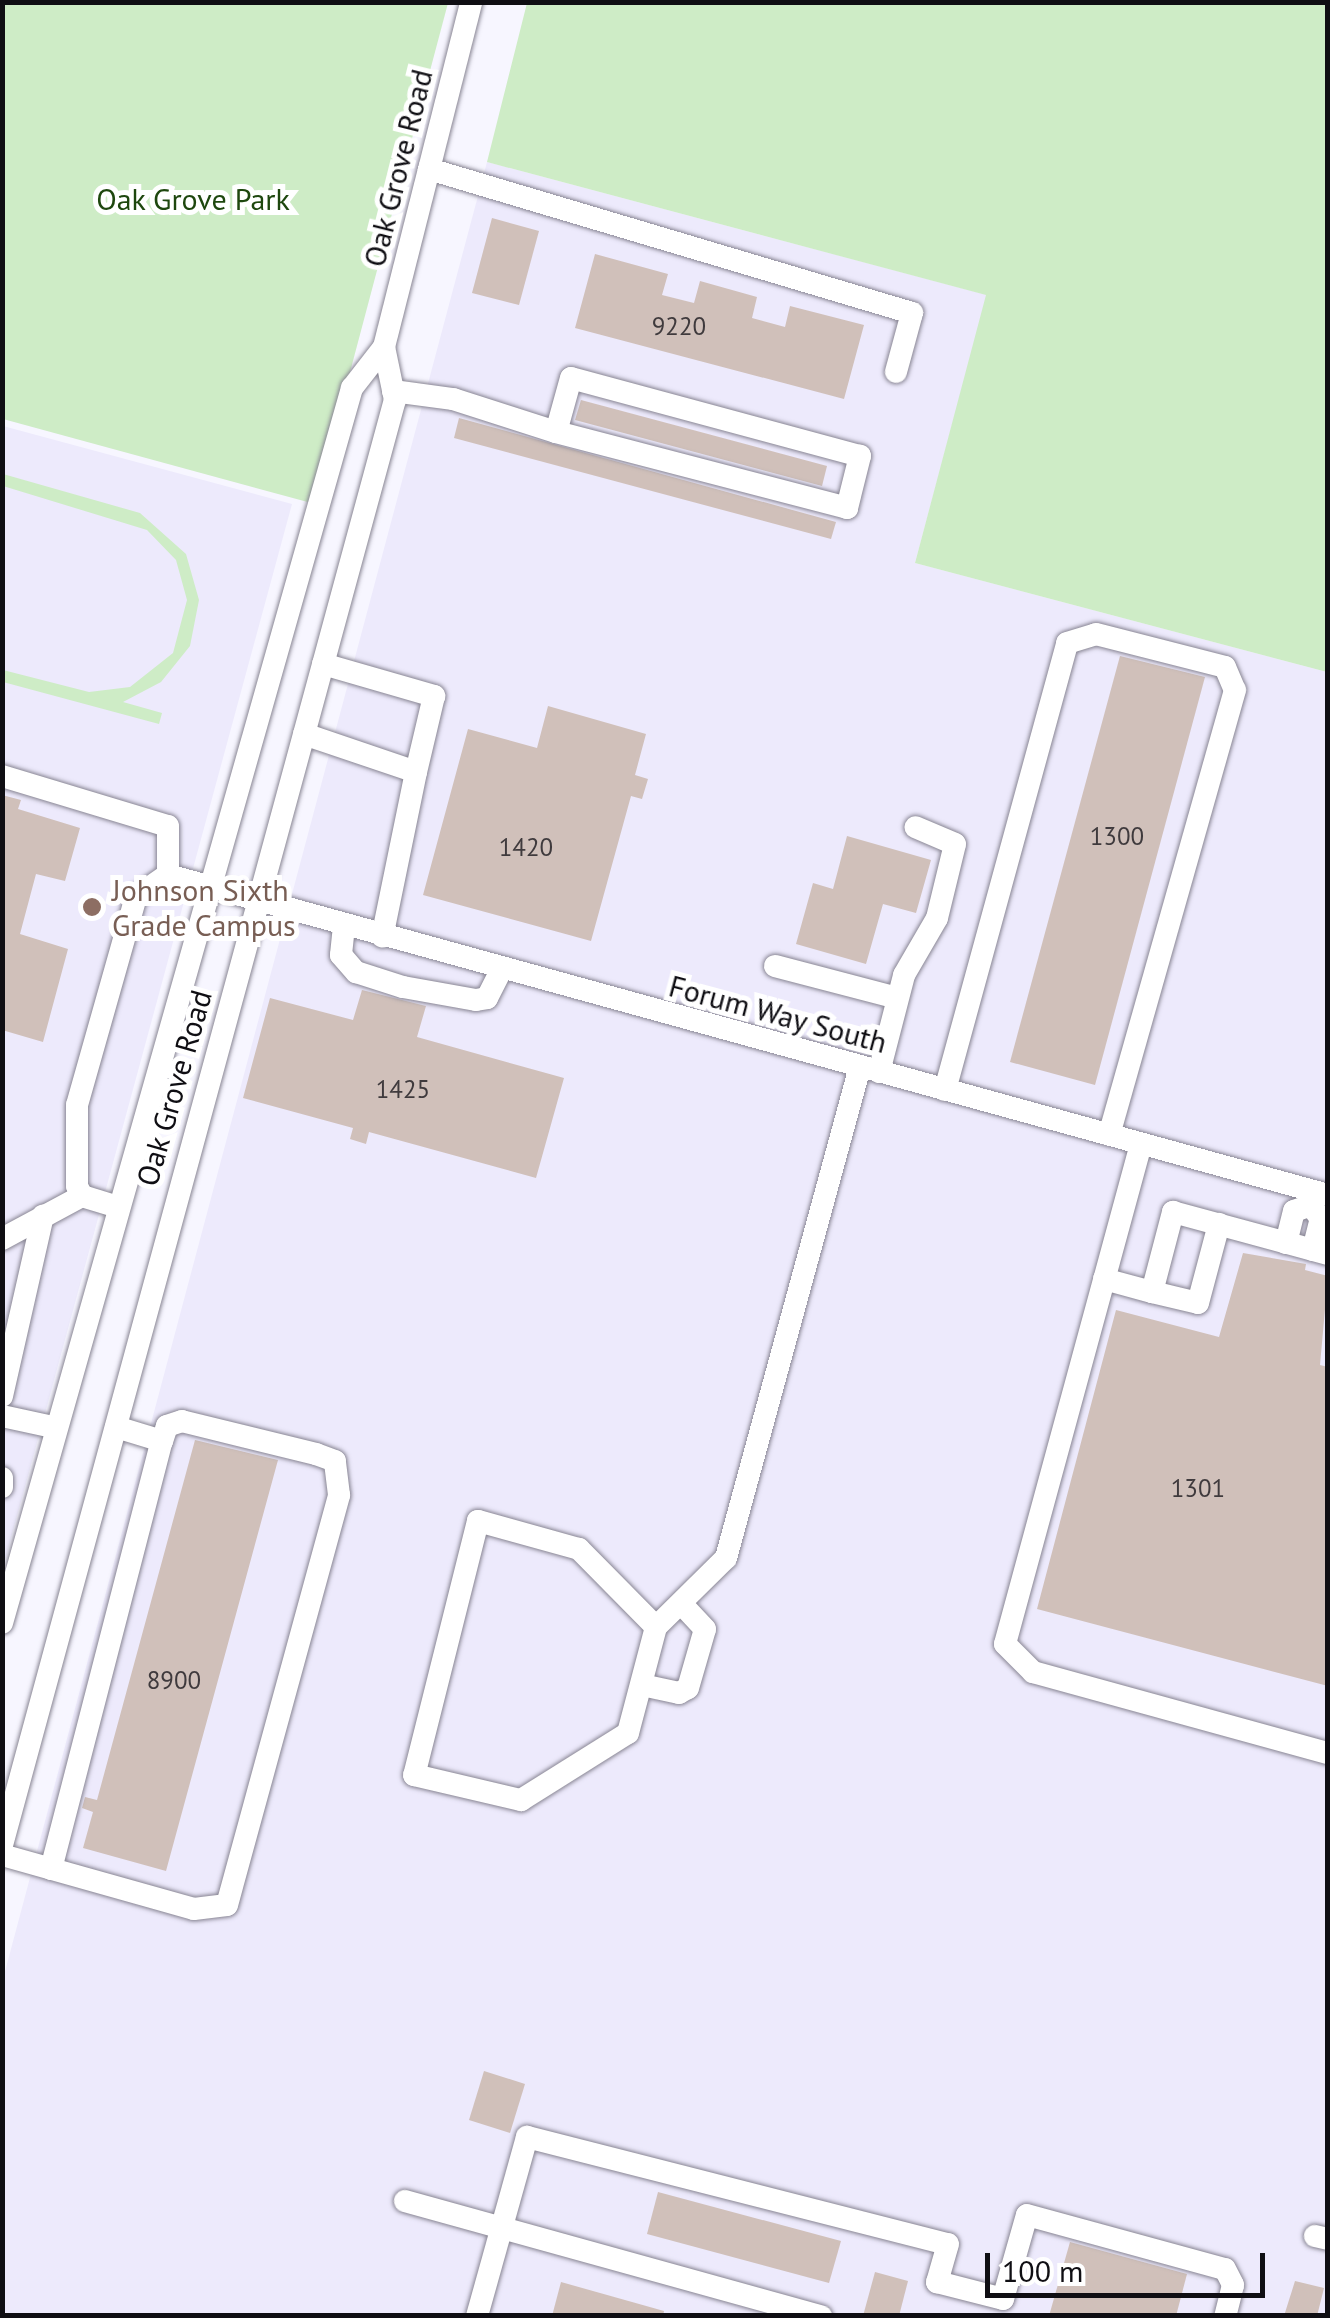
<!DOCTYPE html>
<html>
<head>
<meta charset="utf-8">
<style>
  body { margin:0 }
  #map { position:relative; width:1330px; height:2318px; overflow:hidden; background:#f7f6ff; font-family:"PT Sans",sans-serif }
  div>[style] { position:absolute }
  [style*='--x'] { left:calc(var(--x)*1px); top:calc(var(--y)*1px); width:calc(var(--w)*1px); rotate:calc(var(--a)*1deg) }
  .built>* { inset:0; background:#edeafc }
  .green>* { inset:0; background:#ceecc6 }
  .building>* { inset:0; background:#d0c0ba }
  .roads { filter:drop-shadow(0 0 2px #888593) drop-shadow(0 0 2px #888593) }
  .minor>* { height:22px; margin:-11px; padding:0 11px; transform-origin:11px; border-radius:11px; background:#fff }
  .dots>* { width:28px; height:28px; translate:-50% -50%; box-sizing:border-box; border:5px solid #fff; border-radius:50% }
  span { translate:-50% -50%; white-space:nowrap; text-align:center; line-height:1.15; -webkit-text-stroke:10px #fff; paint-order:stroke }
  .number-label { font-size:25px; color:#3f3a3d }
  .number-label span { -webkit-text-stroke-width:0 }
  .street-label { font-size:30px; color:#0f0e13 }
  .park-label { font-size:30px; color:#1e470e }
  .education-label { font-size:30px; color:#785e54 }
  .left { translate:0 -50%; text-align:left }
  .frame { position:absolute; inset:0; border:5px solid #0f0e13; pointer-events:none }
  .scale { position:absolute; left:985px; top:2253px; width:280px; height:45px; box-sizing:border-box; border:5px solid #0f0e13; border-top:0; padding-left:12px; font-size:30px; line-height:35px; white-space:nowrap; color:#0f0e13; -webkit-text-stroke:8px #fff; paint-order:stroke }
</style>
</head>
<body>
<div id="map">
  <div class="built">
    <i style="clip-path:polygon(487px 162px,987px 295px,915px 563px,1327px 672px,1327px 2315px,3px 2316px,3px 1979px)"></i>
    <i style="clip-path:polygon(3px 426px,292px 504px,3px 1568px)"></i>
  </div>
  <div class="green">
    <i style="clip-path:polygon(2px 3px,448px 3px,315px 504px,3px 419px)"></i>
    <i style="clip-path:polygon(527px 3px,1327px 3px,1327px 672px,915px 563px,986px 295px,487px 162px)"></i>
    <i style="clip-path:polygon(3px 474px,140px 513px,186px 554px,199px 600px,190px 646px,161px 682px,123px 702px,162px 713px,159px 724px,3px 682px,3px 670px,89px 692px,130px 687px,173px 653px,187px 600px,176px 560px,147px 530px,3px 486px)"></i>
  </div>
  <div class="building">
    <i style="clip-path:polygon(492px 218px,539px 231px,519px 305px,472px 293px)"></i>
    <i style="clip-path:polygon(595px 254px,668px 274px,662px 295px,694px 303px,700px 281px,757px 297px,752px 318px,785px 327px,790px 306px,864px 325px,844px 399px,575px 328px)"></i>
    <i style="clip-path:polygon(581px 400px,827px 466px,822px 486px,575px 420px)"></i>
    <i style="clip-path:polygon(459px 418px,836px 522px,831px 539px,454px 438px)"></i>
    <i style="clip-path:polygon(1120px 656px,1205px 677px,1095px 1085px,1010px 1062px)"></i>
    <i style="clip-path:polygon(548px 706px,646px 734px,635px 775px,648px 779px,642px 799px,631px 796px,591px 941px,423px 895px,468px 729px,537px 748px)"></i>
    <i style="clip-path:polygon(2px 795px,21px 800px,18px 809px,80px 828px,65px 881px,36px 874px,20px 934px,68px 949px,43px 1042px,2px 1030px)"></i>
    <i style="clip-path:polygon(847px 836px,931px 860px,916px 913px,883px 904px,866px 964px,796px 944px,813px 883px,833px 889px)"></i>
    <i style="clip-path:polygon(362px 990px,426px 1006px,417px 1037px,564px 1078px,536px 1178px,369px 1132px,366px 1144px,350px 1139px,353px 1128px,243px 1098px,270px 998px,353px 1020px)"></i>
    <i style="clip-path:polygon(1243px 1253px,1306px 1264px,1305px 1270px,1328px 1276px,1320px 1365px,1328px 1367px,1328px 1686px,1037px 1609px,1116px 1310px,1219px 1337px)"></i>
    <i style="clip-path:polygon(195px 1440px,278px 1460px,166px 1871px,83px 1848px,93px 1812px,82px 1808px,85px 1797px,97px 1800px)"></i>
    <i style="clip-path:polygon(484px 2071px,525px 2084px,510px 2133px,469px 2120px)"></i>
    <i style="clip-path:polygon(658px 2192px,841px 2241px,829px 2283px,647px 2234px)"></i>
    <i style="clip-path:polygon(1070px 2242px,1187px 2274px,1176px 2316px,1049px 2316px)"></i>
    <i style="clip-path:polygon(875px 2272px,908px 2281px,899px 2316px,863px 2316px)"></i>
    <i style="clip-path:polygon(1295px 2281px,1324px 2288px,1317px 2316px,1284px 2316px)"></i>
    <i style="clip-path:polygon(561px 2282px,664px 2311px,663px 2316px,552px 2316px)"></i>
  </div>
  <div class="roads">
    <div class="minor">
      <i style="--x:429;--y:169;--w:504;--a:16.6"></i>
      <i style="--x:912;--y:313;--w:61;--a:105.2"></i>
      <i style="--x:393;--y:391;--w:61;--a:7.6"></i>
      <i style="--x:453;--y:399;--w:108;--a:17.8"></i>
      <i style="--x:556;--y:432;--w:301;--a:14.6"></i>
      <i style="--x:847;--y:508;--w:54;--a:-76"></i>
      <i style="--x:860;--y:456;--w:299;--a:-164.9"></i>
      <i style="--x:571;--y:378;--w:56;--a:105.5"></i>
      <i style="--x:323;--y:664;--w:116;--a:16.1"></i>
      <i style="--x:434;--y:696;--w:78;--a:103.3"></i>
      <i style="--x:304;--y:734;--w:118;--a:18.7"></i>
      <i style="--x:416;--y:772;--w:168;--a:101.6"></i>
      <i style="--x:2;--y:776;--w:173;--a:16.8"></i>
      <i style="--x:168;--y:826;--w:49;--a:90"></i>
      <i style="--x:344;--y:926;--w:29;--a:96"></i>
      <i style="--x:341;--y:955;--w:23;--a:49"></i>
      <i style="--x:356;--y:972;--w:49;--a:17.7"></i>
      <i style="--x:403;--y:987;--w:74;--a:10.1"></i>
      <i style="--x:476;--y:1000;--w:11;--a:-10"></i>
      <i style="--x:487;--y:998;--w:33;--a:-63"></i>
      <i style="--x:775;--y:966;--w:126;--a:14.7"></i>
      <i style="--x:879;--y:1072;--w:100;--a:-75.5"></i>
      <i style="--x:904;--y:975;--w:66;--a:-59.9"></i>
      <i style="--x:937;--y:918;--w:76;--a:-76.3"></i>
      <i style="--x:955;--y:844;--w:43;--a:-157"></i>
      <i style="--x:945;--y:1090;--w:463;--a:-74.7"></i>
      <i style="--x:1067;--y:643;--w:30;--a:-17"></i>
      <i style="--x:1096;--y:634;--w:133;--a:14.3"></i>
      <i style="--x:1225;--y:667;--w:25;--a:67"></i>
      <i style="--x:1235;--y:690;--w:462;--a:105.8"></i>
      <i style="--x:1141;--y:1144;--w:518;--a:105.22"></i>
      <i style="--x:1005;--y:1644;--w:40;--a:45"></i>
      <i style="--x:1033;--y:1672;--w:306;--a:15.4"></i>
      <i style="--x:118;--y:1207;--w:38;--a:-163"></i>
      <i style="--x:82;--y:1196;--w:11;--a:-117"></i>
      <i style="--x:77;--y:1186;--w:81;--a:-90"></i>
      <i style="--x:77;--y:1105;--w:216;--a:-74.2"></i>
      <i style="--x:136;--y:897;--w:39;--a:-35"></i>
      <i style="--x:168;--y:875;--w:1203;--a:15.42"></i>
      <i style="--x:2;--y:1239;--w:91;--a:-28.3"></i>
      <i style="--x:1286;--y:1243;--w:33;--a:-76"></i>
      <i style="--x:1294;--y:1211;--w:18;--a:-19"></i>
      <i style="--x:1313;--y:1250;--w:32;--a:-76"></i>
      <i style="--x:1321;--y:1219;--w:17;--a:-126"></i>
      <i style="--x:1311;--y:1205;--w:14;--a:-78"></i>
      <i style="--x:1104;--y:1279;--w:50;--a:15.2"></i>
      <i style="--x:1152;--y:1292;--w:83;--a:-75.3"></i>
      <i style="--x:1173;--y:1212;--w:161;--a:15.2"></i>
      <i style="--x:1152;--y:1292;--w:47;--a:13.4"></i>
      <i style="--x:1198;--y:1303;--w:82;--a:-75.1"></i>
      <i style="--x:2;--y:1396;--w:185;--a:-77.2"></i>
      <i style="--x:2;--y:1416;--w:52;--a:12.2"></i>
      <i style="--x:2;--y:1478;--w:9;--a:90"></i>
      <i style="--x:2;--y:1623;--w:1284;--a:-74.18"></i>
      <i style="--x:352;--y:388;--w:52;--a:-52"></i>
      <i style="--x:384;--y:347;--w:356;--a:-75.8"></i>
      <i style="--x:656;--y:1627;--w:110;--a:-134.6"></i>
      <i style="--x:579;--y:1549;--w:105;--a:-164.5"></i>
      <i style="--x:478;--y:1521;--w:262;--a:104.1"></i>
      <i style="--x:414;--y:1775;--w:110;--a:13.2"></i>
      <i style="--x:521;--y:1800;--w:126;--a:-32.1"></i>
      <i style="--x:628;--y:1733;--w:110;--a:-75.2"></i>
      <i style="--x:656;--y:1627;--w:98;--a:-44.6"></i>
      <i style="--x:726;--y:1558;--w:509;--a:-74.74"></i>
      <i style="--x:642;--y:1685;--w:38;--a:12"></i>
      <i style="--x:679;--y:1693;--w:10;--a:-29"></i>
      <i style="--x:688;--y:1688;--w:61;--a:-73.9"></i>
      <i style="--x:705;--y:1629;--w:35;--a:-133"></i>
      <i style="--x:2;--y:1845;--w:1497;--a:-74.79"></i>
      <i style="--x:395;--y:400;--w:54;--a:-101.7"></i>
      <i style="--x:2;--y:1855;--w:199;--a:15.7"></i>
      <i style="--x:194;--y:1909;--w:33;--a:-7"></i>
      <i style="--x:227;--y:1905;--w:425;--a:-74.7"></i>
      <i style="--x:339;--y:1495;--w:34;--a:-97"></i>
      <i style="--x:335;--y:1461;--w:20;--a:-160"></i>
      <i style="--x:316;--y:1454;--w:138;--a:-166.2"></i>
      <i style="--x:182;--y:1421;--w:16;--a:162"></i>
      <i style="--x:167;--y:1426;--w:16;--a:108"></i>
      <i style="--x:162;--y:1441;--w:48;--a:-163.1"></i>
      <i style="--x:51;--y:1869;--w:442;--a:-75.5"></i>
      <i style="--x:405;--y:2201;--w:432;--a:15.5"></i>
      <i style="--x:1315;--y:2236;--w:13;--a:13"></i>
      <i style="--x:477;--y:2316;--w:186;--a:-74.4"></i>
      <i style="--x:527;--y:2137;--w:434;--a:14.3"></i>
      <i style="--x:948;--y:2244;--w:40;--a:106"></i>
      <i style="--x:937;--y:2282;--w:68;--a:14.4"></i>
      <i style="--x:1003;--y:2299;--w:87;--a:-74.1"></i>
      <i style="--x:1027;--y:2215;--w:205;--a:15.3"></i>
      <i style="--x:1225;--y:2269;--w:18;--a:63"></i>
      <i style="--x:1233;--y:2285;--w:32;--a:104"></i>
    </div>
  </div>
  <div class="dots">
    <i style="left:92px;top:907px;background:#8d6e63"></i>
  </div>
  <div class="number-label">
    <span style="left:679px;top:326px">9220</span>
    <span style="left:1117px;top:836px">1300</span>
    <span style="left:526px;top:847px">1420</span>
    <span style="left:403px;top:1089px">1425</span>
    <span style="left:1198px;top:1488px">1301</span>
    <span style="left:174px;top:1680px">8900</span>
  </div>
  <div class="street-label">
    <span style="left:398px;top:168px;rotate:-76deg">Oak Grove Road</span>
    <span style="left:778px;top:1014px;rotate:15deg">Forum Way South</span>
    <span style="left:174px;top:1088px;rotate:-74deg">Oak Grove Road</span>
  </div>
  <div class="park-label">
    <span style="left:193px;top:199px">Oak Grove Park</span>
  </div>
  <div class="education-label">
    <span class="left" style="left:112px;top:907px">Johnson Sixth<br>Grade Campus</span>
  </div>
  <div class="frame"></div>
  <div class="scale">100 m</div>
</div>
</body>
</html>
